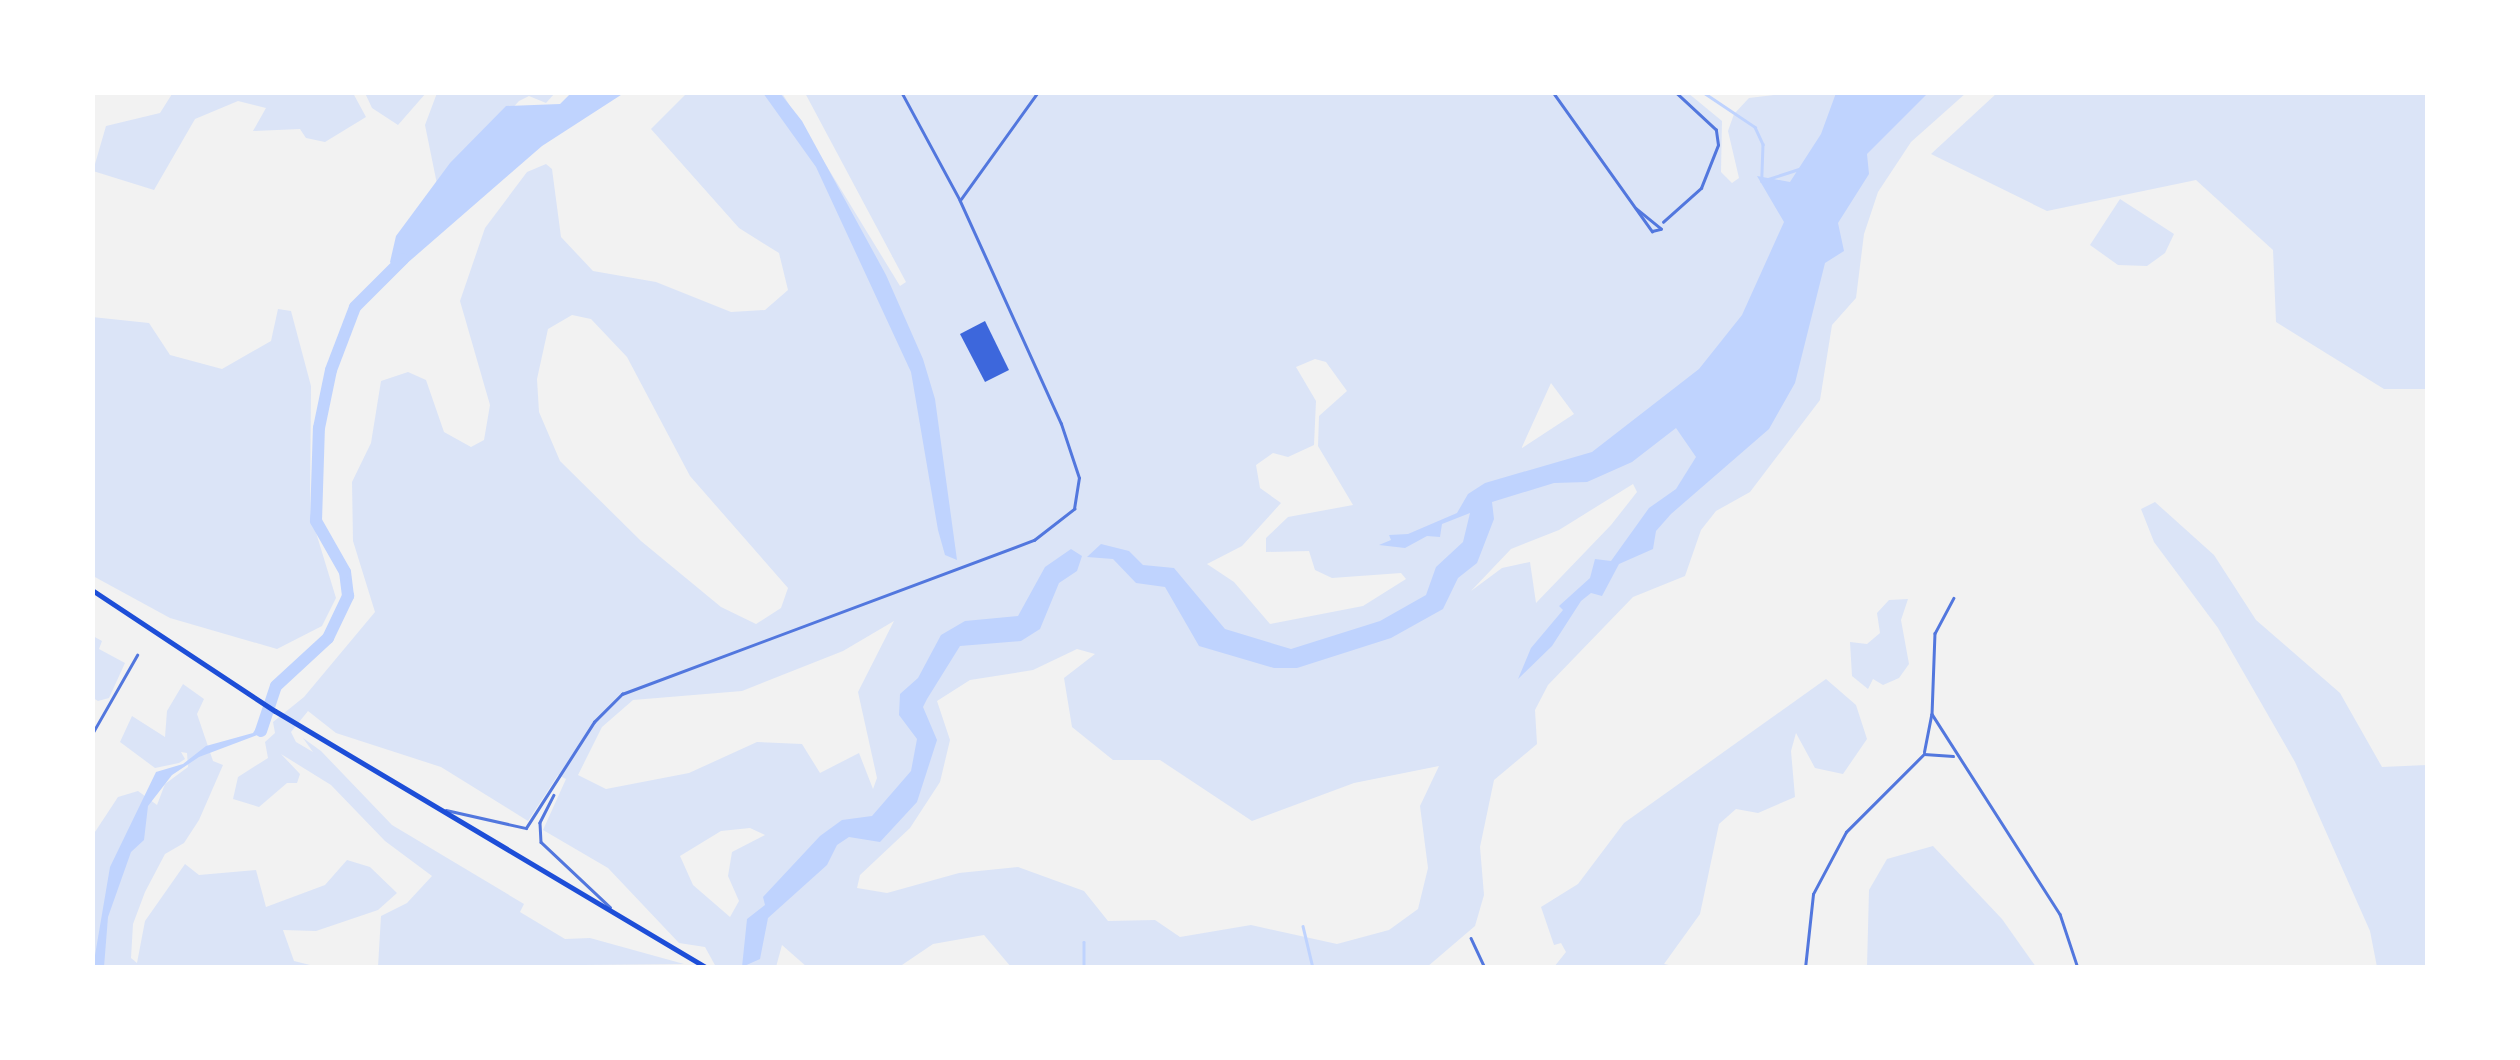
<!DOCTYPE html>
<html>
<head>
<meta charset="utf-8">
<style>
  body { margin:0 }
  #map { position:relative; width:2520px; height:1060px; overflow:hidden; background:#f2f2f2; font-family:"Golos Text",sans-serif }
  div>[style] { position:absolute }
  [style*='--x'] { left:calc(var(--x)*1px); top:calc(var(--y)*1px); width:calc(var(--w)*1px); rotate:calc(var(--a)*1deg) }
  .green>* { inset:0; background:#dbe4f7 }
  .water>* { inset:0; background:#bfd3fe }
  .stream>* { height:2.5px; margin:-1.25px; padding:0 1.25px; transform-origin:1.25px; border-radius:1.25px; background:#bfd3fe }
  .river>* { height:12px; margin:-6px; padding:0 6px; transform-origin:6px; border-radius:6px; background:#bfd3fe }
  .building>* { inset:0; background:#3d67dc }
  .minor>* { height:2.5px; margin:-1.25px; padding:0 1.25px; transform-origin:1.25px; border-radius:1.25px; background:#5277de }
  .trunk>* { height:5px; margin:-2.5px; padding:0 2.5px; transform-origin:2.5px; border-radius:2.5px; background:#1d4ed8 }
  span { translate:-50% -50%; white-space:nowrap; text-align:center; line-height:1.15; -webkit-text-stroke:8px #fff; paint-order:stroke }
  .frame { position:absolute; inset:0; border:95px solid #fff; pointer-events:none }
</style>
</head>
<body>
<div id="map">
  <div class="green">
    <i style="clip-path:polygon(evenodd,1799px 92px,1966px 93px,1911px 142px,1878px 192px,1864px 234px,1856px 298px,1832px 325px,1820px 400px,1750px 492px,1716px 511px,1701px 530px,1685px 576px,1633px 597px,1548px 685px,1535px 710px,1537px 744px,1494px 780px,1480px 847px,1484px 895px,1475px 926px,1427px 967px,1011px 967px,984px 935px,933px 944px,899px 967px,807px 967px,782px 945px,776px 967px,716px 967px,705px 947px,679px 943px,608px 868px,543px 830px,566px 779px,558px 775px,528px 821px,441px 767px,336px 733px,308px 711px,291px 732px,296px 742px,313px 752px,303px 738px,321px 751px,392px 825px,524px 904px,520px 912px,565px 939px,590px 938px,684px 964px,378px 967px,381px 916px,407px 903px,432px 876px,385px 841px,331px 785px,281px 754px,300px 774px,297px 783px,287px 783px,259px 807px,233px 799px,238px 777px,268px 758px,265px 742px,275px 733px,273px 722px,304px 697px,375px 612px,353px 541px,352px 482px,371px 443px,381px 381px,408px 372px,426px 380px,444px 432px,471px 447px,484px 440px,490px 405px,460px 301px,485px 228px,527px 172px,546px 164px,552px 169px,561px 237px,593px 271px,656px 282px,731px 312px,765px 310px,788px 290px,779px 253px,739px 228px,651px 129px,687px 93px,782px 93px,900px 286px,906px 282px,805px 93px,1688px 93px,1722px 121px,1721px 172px,1732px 183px,1739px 178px,1728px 131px,1734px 114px,1749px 98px,1799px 92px,572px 315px,591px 319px,627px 357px,690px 476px,788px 588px,781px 608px,756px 624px,721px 607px,641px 541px,560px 461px,539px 412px,537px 379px,548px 329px,572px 315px,1799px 92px,1315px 359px,1326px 362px,1347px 391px,1319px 416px,1318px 446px,1353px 505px,1288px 517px,1266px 538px,1266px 552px,1309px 551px,1315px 570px,1332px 578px,1401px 573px,1406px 579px,1363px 606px,1270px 624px,1234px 582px,1207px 564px,1242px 546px,1281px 503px,1260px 488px,1256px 465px,1273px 453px,1288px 457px,1314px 445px,1316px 401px,1296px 367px,1315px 359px,1799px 92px,1551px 383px,1574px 414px,1522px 448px,1522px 447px,1551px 383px,1799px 92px,1633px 484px,1637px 492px,1611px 525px,1536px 603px,1530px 562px,1502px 568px,1471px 591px,1511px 549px,1559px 530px,1633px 484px,1799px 92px,894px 621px,858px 692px,877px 778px,873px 789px,859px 753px,820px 773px,802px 744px,757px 742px,689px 773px,606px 789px,578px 775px,602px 727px,633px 700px,742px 691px,843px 651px,894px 621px,1799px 92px,1077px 649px,1095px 654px,1064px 678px,1072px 727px,1113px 760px,1160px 760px,1252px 821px,1354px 783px,1439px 766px,1420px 806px,1428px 868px,1418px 909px,1389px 930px,1337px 944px,1251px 925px,1180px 937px,1155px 920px,1108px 921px,1084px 891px,1018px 867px,959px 873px,887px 893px,857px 888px,860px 875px,910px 828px,940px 782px,950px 740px,937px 701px,970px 680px,1033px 670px,1077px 649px,1799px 92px,750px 828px,765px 835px,732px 852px,728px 876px,739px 901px,730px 917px,693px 885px,680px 856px,721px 831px,750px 828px)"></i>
    <i style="clip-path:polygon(353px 93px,366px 117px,325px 142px,306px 138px,300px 129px,253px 131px,266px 108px,238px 101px,195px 119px,154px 190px,93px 171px,106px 126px,160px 113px,172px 94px)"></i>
    <i style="clip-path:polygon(365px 93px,365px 92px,426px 93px,398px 125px,372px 108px)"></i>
    <i style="clip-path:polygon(437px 93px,555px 93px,546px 103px,529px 96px,519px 101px,438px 189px,425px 125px)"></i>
    <i style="clip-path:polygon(1997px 93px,2427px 93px,2427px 389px,2384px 389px,2276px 322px,2273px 250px,2196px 180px,2047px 211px,1931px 154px)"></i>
    <i style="clip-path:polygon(2120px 199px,2174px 234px,2165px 253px,2147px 266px,2118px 265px,2090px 245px)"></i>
    <i style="clip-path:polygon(278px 309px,291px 311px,311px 386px,310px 513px,336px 598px,322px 626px,277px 649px,170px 618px,93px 576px,92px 317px,149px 323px,170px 355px,222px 369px,271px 341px)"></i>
    <i style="clip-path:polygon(2155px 502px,2214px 555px,2256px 620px,2340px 693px,2382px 767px,2427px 765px,2427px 967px,2377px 967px,2370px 931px,2295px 762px,2218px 628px,2154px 542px,2141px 509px)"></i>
    <i style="clip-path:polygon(1908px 599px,1901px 620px,1909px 664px,1899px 678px,1883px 685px,1873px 679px,1868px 689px,1852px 676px,1850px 642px,1867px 644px,1880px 633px,1877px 613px,1889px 600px)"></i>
    <i style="clip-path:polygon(93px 636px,102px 641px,99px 649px,125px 663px,109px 698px,98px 701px,93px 698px)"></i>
    <i style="clip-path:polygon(1826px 679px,1856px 705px,1867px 739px,1843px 774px,1815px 768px,1796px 733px,1791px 751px,1795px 797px,1758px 813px,1736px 809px,1719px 824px,1700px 914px,1664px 964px,1678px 967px,1554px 967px,1566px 952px,1561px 943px,1554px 945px,1541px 907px,1578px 884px,1624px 823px)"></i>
    <i style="clip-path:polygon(183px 684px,204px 699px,197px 714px,213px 761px,223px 765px,199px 820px,184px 843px,165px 854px,145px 892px,133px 924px,131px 958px,137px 963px,145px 921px,185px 864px,199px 875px,256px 870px,266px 907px,325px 885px,347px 860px,370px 867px,397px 893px,378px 910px,316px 931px,283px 930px,294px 961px,318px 967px,93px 968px,93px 835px,118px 797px,138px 791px,157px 805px,165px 784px,188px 767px,187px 753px,181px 752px,185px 759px,179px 763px,155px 768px,120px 742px,132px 716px,165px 737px,167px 711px)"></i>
    <i style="clip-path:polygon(1933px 846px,2002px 919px,2036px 967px,1867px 967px,1869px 890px,1887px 859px)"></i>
  </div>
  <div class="water">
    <i style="clip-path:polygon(572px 92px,624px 93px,542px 146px,397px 272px,390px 262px,396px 236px,450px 163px,506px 106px,560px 104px)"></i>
    <i style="clip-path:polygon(763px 93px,780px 93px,802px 121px,886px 275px,923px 359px,935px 399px,957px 560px,945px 555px,938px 530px,911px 372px,816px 167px)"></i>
    <i style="clip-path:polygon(1836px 93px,1928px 93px,1867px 154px,1869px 174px,1838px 223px,1844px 251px,1825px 263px,1795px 383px,1769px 429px,1671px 514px,1656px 531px,1653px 549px,1619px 564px,1602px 596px,1591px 593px,1581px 601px,1552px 646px,1518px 679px,1531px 648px,1563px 610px,1559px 606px,1590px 578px,1595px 559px,1611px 561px,1649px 508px,1676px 489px,1696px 457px,1676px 428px,1632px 462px,1587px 482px,1554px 483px,1492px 502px,1494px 519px,1477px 563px,1458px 578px,1443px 609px,1391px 638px,1297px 668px,1274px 668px,1199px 646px,1165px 587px,1136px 583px,1113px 559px,1087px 557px,1101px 544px,1129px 551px,1143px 565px,1174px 568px,1225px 629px,1291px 649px,1380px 621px,1426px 595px,1436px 567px,1463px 542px,1470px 513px,1442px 524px,1440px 537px,1427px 536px,1405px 548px,1379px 545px,1391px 540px,1389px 535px,1408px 534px,1457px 513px,1468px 494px,1485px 483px,1592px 452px,1699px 369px,1742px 315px,1784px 222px,1757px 176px,1790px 182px,1821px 134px)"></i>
    <i style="clip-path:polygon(1071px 549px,1082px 556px,1077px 571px,1059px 583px,1040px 629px,1021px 641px,960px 646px,927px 699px,923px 707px,937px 740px,917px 802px,880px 842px,849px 837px,837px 845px,827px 865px,768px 918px,760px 959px,742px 967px,747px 919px,765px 905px,763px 897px,820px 836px,842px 820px,872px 816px,911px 771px,917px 739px,899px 715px,900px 694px,918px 678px,941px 635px,965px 621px,1018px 616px,1045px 567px)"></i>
    <i style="clip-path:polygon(264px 716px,271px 719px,265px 732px,199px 757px,172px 775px,148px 806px,144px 840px,131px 852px,108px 917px,104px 967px,93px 967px,110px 867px,156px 772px,183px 764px,206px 746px,253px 733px)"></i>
  </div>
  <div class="stream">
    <i style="--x:1703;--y:92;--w:63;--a:33.9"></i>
    <i style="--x:1755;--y:127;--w:19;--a:65"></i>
    <i style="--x:1763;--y:144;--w:37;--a:92"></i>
    <i style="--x:1762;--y:181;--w:40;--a:-18"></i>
    <i style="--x:1303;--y:926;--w:43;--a:76.6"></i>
    <i style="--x:1084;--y:942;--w:26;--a:90"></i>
  </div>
  <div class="river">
    <i style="--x:261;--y:731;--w:47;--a:-71.6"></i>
    <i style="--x:276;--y:686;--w:71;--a:-42.7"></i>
    <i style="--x:328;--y:638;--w:47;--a:-64.5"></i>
    <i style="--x:348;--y:596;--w:24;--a:-97"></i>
    <i style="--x:345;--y:572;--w:59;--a:-119.6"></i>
    <i style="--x:316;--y:521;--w:93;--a:-88.2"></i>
    <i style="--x:319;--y:428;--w:59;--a:-78.3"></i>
    <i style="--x:331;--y:370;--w:67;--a:-69.1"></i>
    <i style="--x:355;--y:307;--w:68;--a:-45"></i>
  </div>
  <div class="building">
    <i style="clip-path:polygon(985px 321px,1009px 370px,985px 382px,960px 334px)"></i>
  </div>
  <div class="minor">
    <i style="--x:1553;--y:92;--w:171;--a:54.5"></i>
    <i style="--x:1652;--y:231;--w:9;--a:-13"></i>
    <i style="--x:1661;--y:229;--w:32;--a:-141"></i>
    <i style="--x:961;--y:199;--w:132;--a:-54.3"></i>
    <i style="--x:1663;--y:222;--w:51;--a:-41.8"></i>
    <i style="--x:1701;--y:188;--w:46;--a:-68.4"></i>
    <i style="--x:1718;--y:145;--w:15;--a:-98"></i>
    <i style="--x:1716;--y:130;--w:56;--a:-137.2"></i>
    <i style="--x:1954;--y:598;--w:40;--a:118"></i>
    <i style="--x:1935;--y:633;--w:81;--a:92.1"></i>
    <i style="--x:1932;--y:714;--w:237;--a:57.4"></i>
    <i style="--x:2060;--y:914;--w:57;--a:71.6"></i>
    <i style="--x:92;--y:734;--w:91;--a:-60.3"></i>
    <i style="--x:1924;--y:752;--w:38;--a:-79"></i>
    <i style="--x:554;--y:795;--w:31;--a:117"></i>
    <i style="--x:540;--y:823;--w:19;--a:87"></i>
    <i style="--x:541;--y:842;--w:95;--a:43.3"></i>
    <i style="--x:446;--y:810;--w:82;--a:12.7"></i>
    <i style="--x:526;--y:828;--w:126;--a:-57.3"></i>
    <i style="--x:594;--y:722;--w:40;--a:-45"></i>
    <i style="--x:622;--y:694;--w:440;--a:-20.5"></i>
    <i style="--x:1034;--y:540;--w:51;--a:-37.8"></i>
    <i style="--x:1074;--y:509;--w:31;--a:-81"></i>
    <i style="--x:1079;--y:478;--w:57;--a:-108.4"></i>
    <i style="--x:1061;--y:424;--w:245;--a:-114.4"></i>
    <i style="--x:960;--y:201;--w:124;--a:-118.4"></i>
    <i style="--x:1471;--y:938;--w:33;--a:65"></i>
    <i style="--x:1805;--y:968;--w:74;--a:-83.8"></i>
    <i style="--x:1813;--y:894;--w:70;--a:-62"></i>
    <i style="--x:1846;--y:832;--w:110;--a:-45"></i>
    <i style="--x:1924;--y:754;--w:29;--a:4"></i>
  </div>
  <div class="trunk">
    <i style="--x:92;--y:590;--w:219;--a:33.5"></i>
    <i style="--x:275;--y:711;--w:503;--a:30.75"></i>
  </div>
  <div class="frame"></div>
</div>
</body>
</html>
